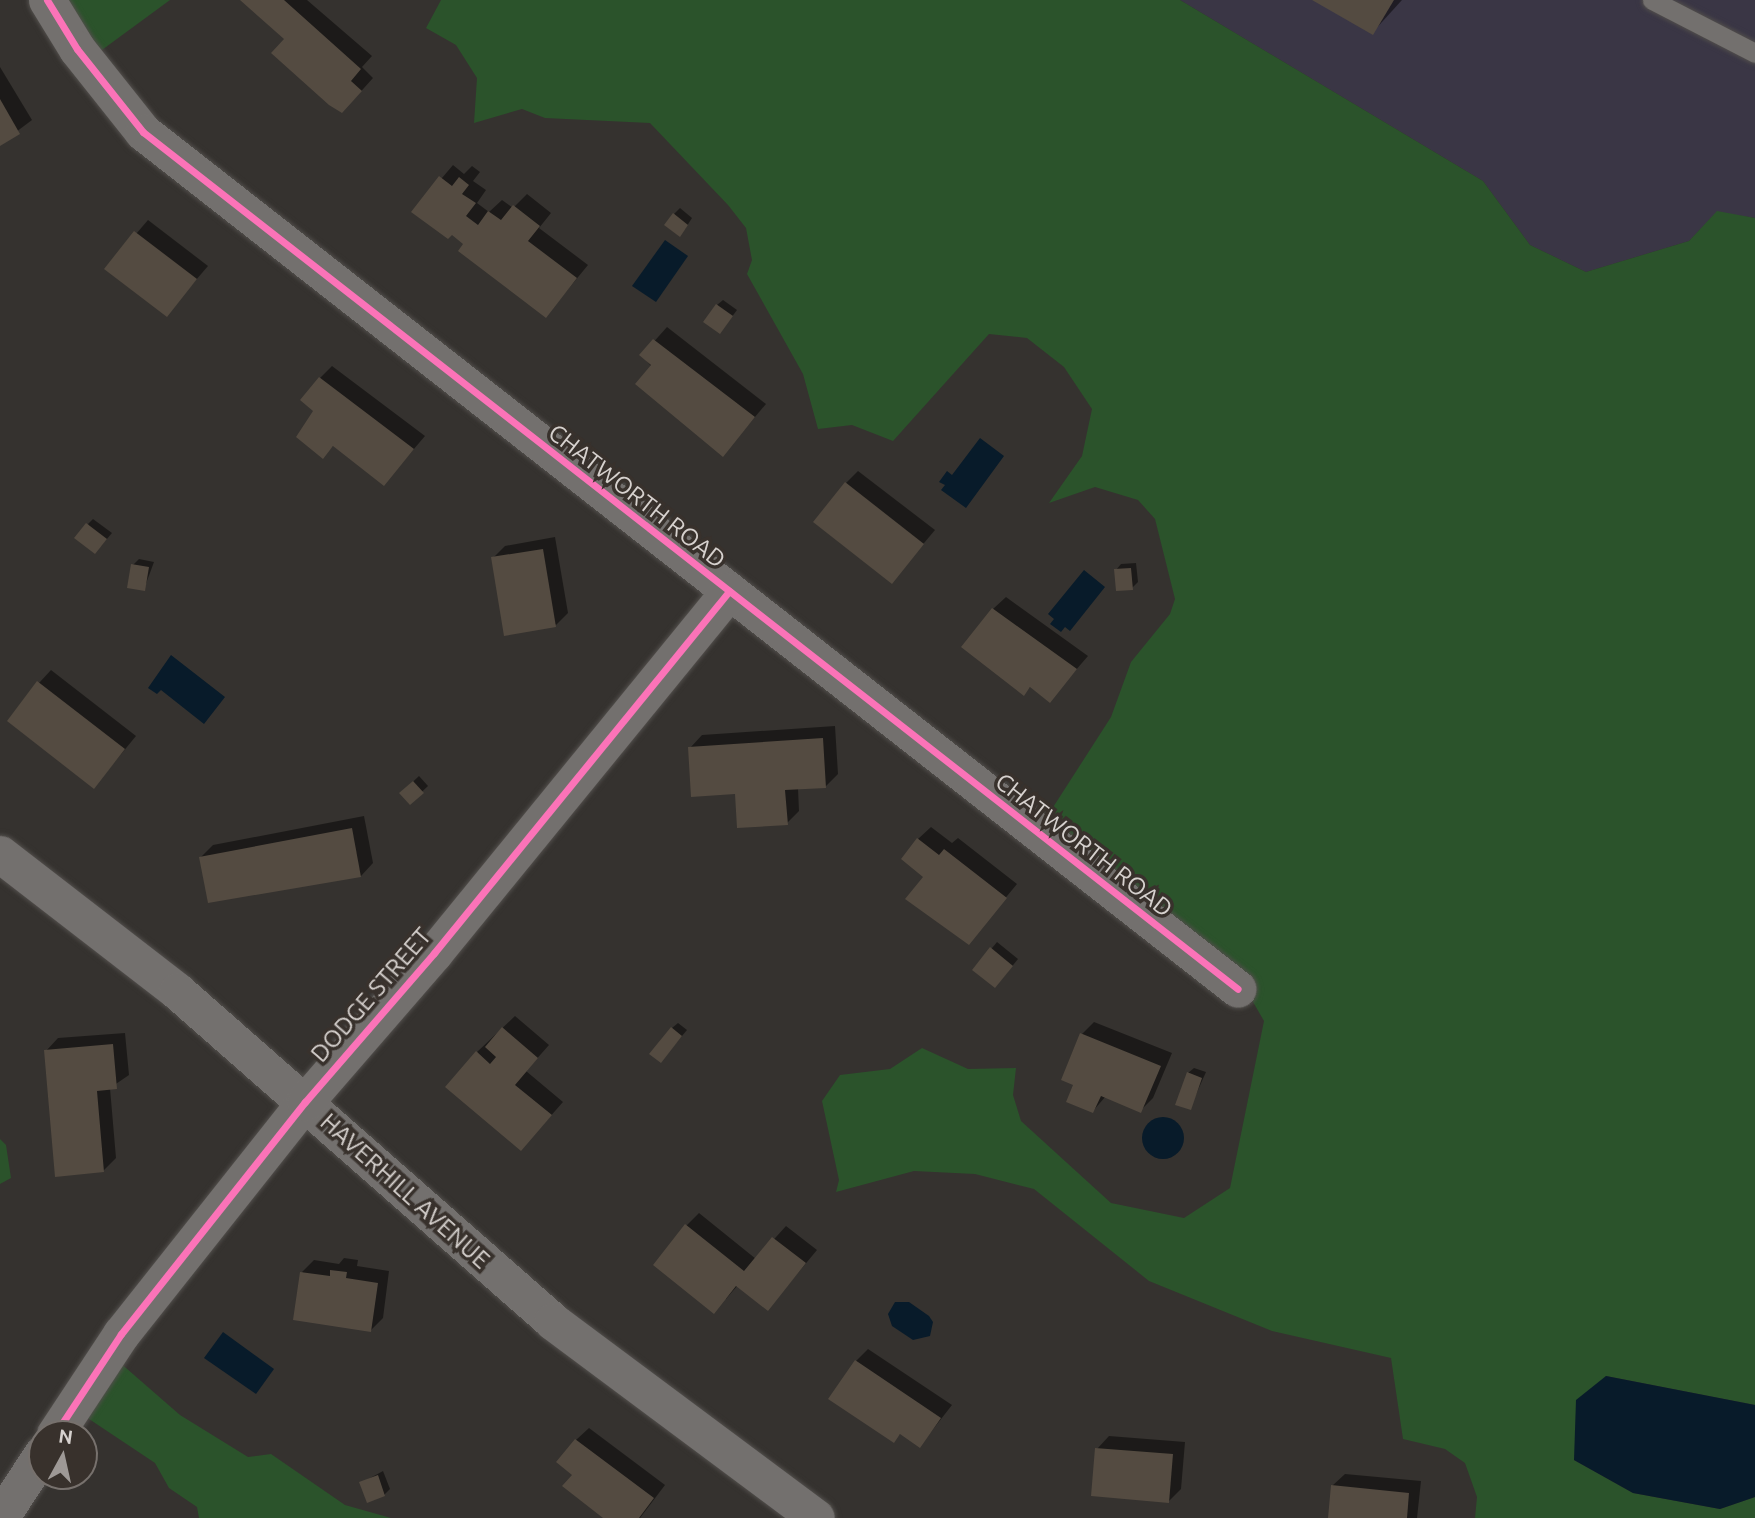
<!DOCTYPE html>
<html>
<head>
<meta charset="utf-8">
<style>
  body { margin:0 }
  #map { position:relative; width:1755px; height:1518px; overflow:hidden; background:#35322f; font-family:Ubuntu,sans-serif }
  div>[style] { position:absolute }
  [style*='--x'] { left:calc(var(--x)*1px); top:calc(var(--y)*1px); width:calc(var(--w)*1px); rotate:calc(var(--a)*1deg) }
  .industrial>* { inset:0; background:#3a3645 }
  .green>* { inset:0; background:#2b532b }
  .water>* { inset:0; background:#081b2a }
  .round { border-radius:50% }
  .shadow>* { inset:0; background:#0007 }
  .building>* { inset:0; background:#544b41 }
  .roads { filter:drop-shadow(0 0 2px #514e4b) drop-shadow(0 0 2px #514e4b) }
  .service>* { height:19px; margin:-9.5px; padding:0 9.5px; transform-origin:9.5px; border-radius:9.5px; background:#73706e }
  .minor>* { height:37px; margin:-18.5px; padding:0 18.5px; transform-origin:18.5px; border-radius:18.5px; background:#73706e }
  .cycleway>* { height:7px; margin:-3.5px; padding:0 3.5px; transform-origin:3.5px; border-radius:3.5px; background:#fb73b8 }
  span { translate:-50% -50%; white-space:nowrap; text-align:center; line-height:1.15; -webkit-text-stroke:7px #38312c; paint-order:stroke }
  .street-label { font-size:24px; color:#d6d1ce }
  .north { position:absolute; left:28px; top:1420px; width:70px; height:70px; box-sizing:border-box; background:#38312c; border:2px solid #77716d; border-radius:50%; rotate:8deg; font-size:19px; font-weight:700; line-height:28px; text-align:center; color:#d6d1ce }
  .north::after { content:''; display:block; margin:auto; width:24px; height:32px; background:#9e9996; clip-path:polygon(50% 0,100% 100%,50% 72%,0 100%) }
</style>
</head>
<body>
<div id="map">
  <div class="industrial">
    <i style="clip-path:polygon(1180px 0,1755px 0,1755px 218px,1717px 212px,1689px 241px,1586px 272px,1530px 245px,1483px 181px)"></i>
  </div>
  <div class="green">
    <i style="clip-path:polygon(46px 0,170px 0,91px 58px)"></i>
    <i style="clip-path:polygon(441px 0,1180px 0,1483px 181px,1530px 245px,1586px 272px,1689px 241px,1717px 211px,1755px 218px,1755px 1405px,1606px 1376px,1574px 1460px,1633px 1493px,1720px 1509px,1755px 1497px,1755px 1518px,1475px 1518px,1477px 1497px,1465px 1463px,1445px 1449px,1403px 1439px,1391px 1358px,1272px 1331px,1149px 1281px,1034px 1189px,975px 1174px,914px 1171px,836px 1192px,839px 1180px,822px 1101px,840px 1075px,890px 1069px,922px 1048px,968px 1069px,1016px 1068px,1013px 1095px,1021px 1121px,1111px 1203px,1184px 1218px,1230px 1188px,1264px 1021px,1249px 995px,1041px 826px,1111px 717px,1131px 662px,1170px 614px,1175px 599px,1155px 519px,1138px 500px,1095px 487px,1049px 503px,1082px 456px,1092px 409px,1064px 367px,1027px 338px,989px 334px,893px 441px,852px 425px,818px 429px,803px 374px,747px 274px,752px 260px,746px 228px,728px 205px,650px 123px,545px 118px,522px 109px,474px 123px,477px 78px,456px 45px,426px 28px)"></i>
    <i style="clip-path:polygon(0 1139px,6px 1145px,11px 1178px,0 1184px)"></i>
    <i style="clip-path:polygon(118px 1361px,180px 1415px,248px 1457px,271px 1454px,345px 1505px,391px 1518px,199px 1518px,197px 1507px,169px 1488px,155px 1463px,83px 1415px)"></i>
  </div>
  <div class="water">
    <i style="clip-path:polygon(665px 240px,688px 256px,656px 302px,632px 286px)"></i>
    <i style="clip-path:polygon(980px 438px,1004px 456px,966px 508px,941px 490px,945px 485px,939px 482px,947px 471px,952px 475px)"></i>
    <i style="clip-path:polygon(1084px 570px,1105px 587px,1070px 631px,1065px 627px,1061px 632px,1050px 624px,1054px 619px,1048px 614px)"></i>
    <i style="clip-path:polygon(171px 655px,225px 697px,204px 724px,161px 690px,157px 694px,148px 688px)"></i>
    <i class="round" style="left:1142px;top:1117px;width:42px;height:42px"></i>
    <i style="clip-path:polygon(895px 1302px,909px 1302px,929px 1316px,933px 1322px,930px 1336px,913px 1340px,892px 1326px,888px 1314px)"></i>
    <i style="clip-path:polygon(223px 1332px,274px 1369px,256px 1394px,204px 1358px)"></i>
    <i style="clip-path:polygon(1606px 1376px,1755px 1405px,1755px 1497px,1720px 1509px,1633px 1493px,1574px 1460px,1576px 1400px)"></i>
  </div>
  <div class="shadow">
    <i style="clip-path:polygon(243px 0,307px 0,372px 56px,362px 67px,373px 78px,355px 98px)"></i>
    <i style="clip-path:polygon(1315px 0,1402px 0,1372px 33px)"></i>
    <i style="clip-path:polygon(0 67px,32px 120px,0 144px)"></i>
    <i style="clip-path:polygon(453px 165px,464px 174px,472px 166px,480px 172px,473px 181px,486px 190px,477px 203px,489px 212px,502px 200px,513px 208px,527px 194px,551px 213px,539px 228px,588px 265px,546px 316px,452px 233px,414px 211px)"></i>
    <i style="clip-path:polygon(680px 208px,692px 218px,685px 229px,674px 214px)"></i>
    <i style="clip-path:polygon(148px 220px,208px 266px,166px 315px,106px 269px)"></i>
    <i style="clip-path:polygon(723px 300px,737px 310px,725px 326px,717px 305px)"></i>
    <i style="clip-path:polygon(667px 327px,766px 404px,723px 455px,642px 355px)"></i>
    <i style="clip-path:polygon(332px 366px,425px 436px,384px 484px,334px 445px,323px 456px,315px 410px,320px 378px)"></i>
    <i style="clip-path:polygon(858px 471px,935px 530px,892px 581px,846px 483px)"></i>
    <i style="clip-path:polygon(93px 519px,112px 533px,101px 546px,88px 524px)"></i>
    <i style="clip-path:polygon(555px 537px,568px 613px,556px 625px,493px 558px,505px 546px)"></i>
    <i style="clip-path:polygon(139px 559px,154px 562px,144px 589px,133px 565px)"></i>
    <i style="clip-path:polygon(1136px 563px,1138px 582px,1132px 588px,1116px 570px,1121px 564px)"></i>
    <i style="clip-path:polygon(1006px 597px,1088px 656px,1050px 700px,1031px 686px,1024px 694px,993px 609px)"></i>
    <i style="clip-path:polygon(51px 670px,136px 736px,94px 787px,39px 683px)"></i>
    <i style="clip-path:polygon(835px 726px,838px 774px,826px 786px,798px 788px,799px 811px,787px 823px,736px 792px,690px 748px,702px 735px)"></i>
    <i style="clip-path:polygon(419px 776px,428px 786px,410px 803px,401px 793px)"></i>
    <i style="clip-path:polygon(364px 816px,373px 863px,361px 876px,201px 857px,213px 845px)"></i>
    <i style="clip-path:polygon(931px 827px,952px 843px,958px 838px,1017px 884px,969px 942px,925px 877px,918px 839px)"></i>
    <i style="clip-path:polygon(997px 942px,1018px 959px,1001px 980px,974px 970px)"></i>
    <i style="clip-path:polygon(515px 1016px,549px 1045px,526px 1071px,563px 1102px,533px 1136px,477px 1052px)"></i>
    <i style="clip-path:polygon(1094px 1022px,1172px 1053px,1153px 1098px,1141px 1110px,1106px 1096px,1093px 1111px,1075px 1084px,1082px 1034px)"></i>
    <i style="clip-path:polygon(678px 1023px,687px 1030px,666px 1055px,672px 1028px)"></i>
    <i style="clip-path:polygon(125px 1033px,129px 1075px,110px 1088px,116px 1158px,103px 1171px,46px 1051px,58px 1038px)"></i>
    <i style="clip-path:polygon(1194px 1068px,1206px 1072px,1190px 1108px,1188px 1073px)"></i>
    <i style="clip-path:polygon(699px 1213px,756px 1259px,786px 1226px,817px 1250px,768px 1309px,738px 1285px,726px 1299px,686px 1226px)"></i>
    <i style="clip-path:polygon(344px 1258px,358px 1260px,357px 1266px,389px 1271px,383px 1318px,371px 1330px,302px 1272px,314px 1260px,339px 1264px)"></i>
    <i style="clip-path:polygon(868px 1349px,952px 1405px,920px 1446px,901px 1433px,894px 1440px,856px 1361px)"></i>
    <i style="clip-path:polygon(589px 1428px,665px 1485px,640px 1518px,606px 1518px,574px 1475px,576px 1440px)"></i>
    <i style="clip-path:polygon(1109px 1436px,1185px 1442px,1181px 1489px,1169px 1501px,1097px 1449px)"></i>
    <i style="clip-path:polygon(383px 1471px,390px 1489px,384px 1495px,361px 1483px)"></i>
    <i style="clip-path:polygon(1345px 1474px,1421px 1481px,1417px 1518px,1330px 1518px,1332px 1486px)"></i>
  </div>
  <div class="building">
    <i style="clip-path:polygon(240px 0,284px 0,361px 69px,351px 81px,362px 91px,342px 113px,329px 105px,271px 53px,284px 39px)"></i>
    <i style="clip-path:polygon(1312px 0,1394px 0,1373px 35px)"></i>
    <i style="clip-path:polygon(0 99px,20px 134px,0 146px)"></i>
    <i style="clip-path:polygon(439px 176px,452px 186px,459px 177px,469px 185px,462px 194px,476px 203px,466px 216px,478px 225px,488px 211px,501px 220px,513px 205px,540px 226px,528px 241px,577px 278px,546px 318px,458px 251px,463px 244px,452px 235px,448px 239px,411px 212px)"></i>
    <i style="clip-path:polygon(673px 213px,688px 225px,680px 237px,664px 225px)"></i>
    <i style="clip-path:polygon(134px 231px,197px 279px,167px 317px,104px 269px)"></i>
    <i style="clip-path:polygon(716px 304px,733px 316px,720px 334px,703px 322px)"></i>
    <i style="clip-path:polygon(653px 339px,755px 417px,723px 457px,635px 384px,651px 365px,639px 355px)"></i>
    <i style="clip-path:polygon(319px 377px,414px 449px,384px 486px,333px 446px,323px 459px,296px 437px,313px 411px,300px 400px)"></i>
    <i style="clip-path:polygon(845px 482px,924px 544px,892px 584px,813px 522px)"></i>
    <i style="clip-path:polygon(86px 523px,107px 539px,95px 554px,74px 538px)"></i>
    <i style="clip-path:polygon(543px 549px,556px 627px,504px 636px,491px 557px)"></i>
    <i style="clip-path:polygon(131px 564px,149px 567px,145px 591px,127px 588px)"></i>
    <i style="clip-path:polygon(1131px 568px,1133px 590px,1116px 591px,1114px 569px)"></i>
    <i style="clip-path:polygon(992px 608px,1077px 669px,1050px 703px,1030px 687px,1024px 696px,961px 647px)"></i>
    <i style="clip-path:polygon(37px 681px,125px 749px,94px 789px,7px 721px)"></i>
    <i style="clip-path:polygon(823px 738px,826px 788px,785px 790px,788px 825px,737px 828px,735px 794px,691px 797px,688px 747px)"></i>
    <i style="clip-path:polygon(413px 781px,424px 793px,410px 805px,399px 793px)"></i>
    <i style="clip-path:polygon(352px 828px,361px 877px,208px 903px,199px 857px)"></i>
    <i style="clip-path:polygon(917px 838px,939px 855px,944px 849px,1007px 898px,969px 945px,905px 899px,923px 877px,901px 859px)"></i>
    <i style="clip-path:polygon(990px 947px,1013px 966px,995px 988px,972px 970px)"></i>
    <i style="clip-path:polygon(502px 1027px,538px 1058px,515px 1085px,552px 1115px,521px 1151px,445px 1087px,476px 1051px,490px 1064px,496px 1057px,485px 1047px)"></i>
    <i style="clip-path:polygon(671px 1027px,682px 1036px,661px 1063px,649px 1054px)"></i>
    <i style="clip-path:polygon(1080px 1033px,1161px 1066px,1141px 1113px,1101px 1096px,1093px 1113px,1066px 1102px,1073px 1085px,1061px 1080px)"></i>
    <i style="clip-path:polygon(113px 1044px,117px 1089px,97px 1091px,104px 1172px,55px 1177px,44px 1050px)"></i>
    <i style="clip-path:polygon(1187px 1072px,1202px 1078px,1191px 1110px,1175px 1105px)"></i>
    <i style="clip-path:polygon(685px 1224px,744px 1271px,772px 1237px,806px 1263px,768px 1311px,736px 1286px,714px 1314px,653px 1265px)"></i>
    <i style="clip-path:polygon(330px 1270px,347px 1272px,346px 1278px,378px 1283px,371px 1332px,293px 1320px,300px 1272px,330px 1276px)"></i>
    <i style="clip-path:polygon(855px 1360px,941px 1418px,920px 1448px,900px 1434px,894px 1443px,828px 1399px)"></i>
    <i style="clip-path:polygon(575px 1439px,654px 1498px,639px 1518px,603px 1518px,562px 1486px,572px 1475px,556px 1462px)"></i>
    <i style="clip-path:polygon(1095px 1448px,1173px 1454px,1169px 1503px,1091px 1496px)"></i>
    <i style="clip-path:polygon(378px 1475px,385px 1496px,367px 1503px,359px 1482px)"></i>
    <i style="clip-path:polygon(1331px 1485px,1409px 1493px,1407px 1518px,1328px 1518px)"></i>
  </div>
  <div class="roads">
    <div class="service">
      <i style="--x:1652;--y:0;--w:116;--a:27.2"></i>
    </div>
    <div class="minor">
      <i style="--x:47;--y:0;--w:57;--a:58.5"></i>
      <i style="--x:77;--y:49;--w:106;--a:51.5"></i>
      <i style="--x:143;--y:132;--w:1390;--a:38.05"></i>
      <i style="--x:0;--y:854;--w:224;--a:37.7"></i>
      <i style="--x:177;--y:991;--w:500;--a:41.3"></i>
      <i style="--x:552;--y:1321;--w:329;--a:36.7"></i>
      <i style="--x:55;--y:1434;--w:120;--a:-56.6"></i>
      <i style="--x:121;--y:1334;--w:296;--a:-51.6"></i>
      <i style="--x:305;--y:1102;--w:197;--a:-49.1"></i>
      <i style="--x:434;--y:953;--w:467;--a:-50.8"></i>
      <i style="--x:0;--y:1518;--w:77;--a:-56.7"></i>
    </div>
  </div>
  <div class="cycleway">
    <i style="--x:47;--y:0;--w:57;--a:58.5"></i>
    <i style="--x:77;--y:49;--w:106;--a:51.5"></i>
    <i style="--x:143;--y:132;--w:1390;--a:38.05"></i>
    <i style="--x:55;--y:1434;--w:120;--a:-56.6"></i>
    <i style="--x:121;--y:1334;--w:296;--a:-51.6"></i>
    <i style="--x:305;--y:1102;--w:197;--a:-49.1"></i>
    <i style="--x:434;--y:953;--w:467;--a:-50.8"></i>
  </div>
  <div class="street-label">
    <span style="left:637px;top:496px;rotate:38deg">CHATWORTH ROAD</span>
    <span style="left:1084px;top:845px;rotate:38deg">CHATWORTH ROAD</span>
    <span style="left:371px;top:995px;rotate:-49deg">DODGE STREET</span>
    <span style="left:405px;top:1191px;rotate:42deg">HAVERHILL AVENUE</span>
  </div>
  <div class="north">N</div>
</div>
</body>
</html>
